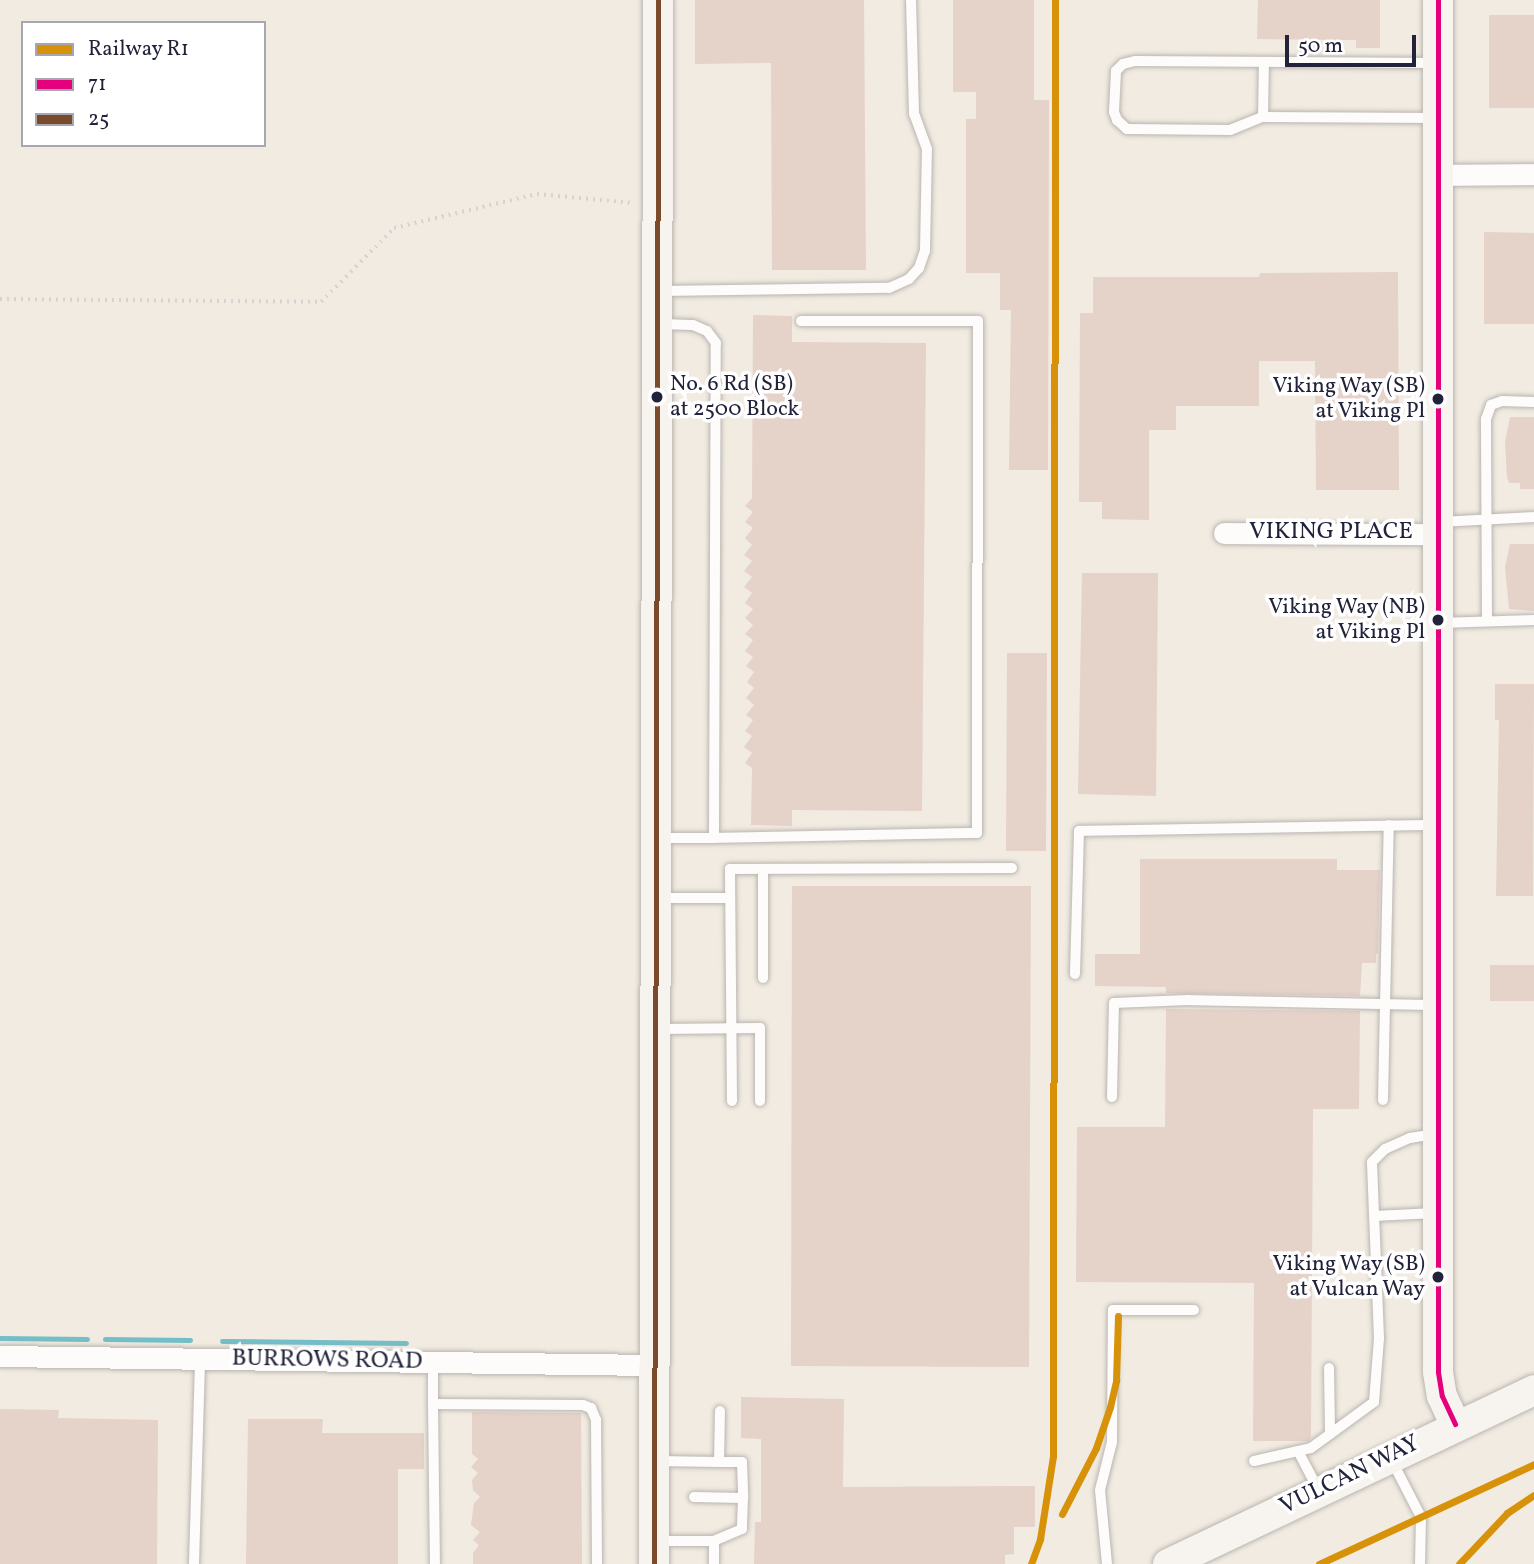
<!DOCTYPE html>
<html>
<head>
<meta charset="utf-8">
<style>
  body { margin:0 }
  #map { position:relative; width:1534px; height:1564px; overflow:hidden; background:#f1ebe1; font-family:Vollkorn,serif }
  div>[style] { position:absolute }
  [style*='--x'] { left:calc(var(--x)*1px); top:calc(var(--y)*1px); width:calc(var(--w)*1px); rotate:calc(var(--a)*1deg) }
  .stream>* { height:5px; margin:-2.5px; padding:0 2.5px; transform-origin:2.5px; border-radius:2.5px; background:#74bec8 }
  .building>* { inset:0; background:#e5d2c9 }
  .path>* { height:3.5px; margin-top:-1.75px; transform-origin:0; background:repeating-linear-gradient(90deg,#d5d4d3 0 2px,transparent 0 7px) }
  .roads { filter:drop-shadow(0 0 2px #b9b5b1) drop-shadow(0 0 2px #b9b5b1) }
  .lane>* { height:10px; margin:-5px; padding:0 5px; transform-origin:5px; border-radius:5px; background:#fdfcfa }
  .street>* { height:21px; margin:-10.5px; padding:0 10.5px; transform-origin:10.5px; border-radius:10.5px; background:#fdfcfa }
  .secondary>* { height:30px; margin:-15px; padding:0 15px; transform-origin:15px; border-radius:15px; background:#f7f4ef }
  .bus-1>* { height:5px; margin:-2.5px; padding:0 2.5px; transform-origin:2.5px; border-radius:2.5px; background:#e5007d }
  .bus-2>* { height:5px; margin:-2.5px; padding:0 2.5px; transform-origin:2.5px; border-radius:2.5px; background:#7a4b2a }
  .rail-1>* { height:7px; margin:-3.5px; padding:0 3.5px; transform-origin:3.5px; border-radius:3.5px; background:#d79209 }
  .dots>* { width:19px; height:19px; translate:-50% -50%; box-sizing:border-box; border:4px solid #fff; border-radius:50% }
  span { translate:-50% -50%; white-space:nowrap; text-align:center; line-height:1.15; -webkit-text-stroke:7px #fff; paint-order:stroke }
  .bus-label { font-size:22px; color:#22223b }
  .left { translate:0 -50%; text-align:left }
  .right { translate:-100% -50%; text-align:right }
  .street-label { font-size:24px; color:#22223b }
  .legend { position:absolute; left:21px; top:21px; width:245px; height:126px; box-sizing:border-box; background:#fff; border:2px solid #a7a7b1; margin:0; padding:9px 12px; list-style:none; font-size:21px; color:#22223b }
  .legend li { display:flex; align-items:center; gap:14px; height:35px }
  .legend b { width:35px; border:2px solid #a7a7b1 }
  .scale { position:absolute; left:1285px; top:35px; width:131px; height:32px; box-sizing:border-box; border:4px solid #22223b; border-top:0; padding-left:9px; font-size:21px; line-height:24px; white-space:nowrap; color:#22223b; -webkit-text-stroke:5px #fff; paint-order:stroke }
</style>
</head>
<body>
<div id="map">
  <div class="stream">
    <i style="--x:0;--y:1338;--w:87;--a:0.7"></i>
    <i style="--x:105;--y:1339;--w:85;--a:0.7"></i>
    <i style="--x:222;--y:1341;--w:184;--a:0.6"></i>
  </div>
  <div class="building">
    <i style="clip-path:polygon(695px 0,864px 0,866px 270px,772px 270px,771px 63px,695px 64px)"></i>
    <i style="clip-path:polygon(953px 0,1034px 0,1034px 100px,1049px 100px,1048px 470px,1009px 470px,1011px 310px,1000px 310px,1000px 273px,966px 273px,966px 119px,976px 119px,976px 92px,953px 92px)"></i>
    <i style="clip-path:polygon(1258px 0,1380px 0,1380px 48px,1356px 48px,1356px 40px,1257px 39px)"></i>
    <i style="clip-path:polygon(1489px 15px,1534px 15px,1534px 108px,1489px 108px)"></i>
    <i style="clip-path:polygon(1484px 232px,1534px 233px,1534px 324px,1484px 324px)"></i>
    <i style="clip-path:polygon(1398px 272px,1399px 490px,1316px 490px,1315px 361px,1259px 361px,1259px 406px,1176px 406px,1176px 430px,1149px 430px,1149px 520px,1102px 519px,1102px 502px,1079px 502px,1080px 313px,1093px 313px,1093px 277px,1259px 277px,1260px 273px)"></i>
    <i style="clip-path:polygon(753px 315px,792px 316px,792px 342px,926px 343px,922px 811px,792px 810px,792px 826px,751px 825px,752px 768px,745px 763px,752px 753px,744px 747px,752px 736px,745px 731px,753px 720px,746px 715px,754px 705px,746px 698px,754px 688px,747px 682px,754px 672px,746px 666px,753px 657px,745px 651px,753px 640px,745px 634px,753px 625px,745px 618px,753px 609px,745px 603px,752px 593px,744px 587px,752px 577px,744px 571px,752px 561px,744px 555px,752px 545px,745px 538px,753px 528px,745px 522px,753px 512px,745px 506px,752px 498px)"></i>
    <i style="clip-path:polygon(1510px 417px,1534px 417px,1534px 489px,1520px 489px,1520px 483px,1509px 483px,1507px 477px,1505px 442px)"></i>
    <i style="clip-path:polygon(1510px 544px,1534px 544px,1534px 611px,1509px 609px,1505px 567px)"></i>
    <i style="clip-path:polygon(1082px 573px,1158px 573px,1156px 796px,1078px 794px)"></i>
    <i style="clip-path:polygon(1007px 653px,1047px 653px,1046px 851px,1006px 851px)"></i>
    <i style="clip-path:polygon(1495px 684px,1534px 684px,1533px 896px,1496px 896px,1499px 720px,1495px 720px)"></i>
    <i style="clip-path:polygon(1140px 859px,1337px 859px,1337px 870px,1380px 870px,1378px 954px,1376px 954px,1376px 963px,1362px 963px,1360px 996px,1166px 993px,1166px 987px,1095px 986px,1095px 954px,1140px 954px)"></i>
    <i style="clip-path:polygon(792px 886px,1031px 886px,1029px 1367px,791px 1366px)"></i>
    <i style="clip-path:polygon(1490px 965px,1534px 965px,1534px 1001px,1490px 1001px)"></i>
    <i style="clip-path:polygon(1166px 1009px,1360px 1011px,1359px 1109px,1313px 1109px,1311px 1438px,1308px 1441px,1253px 1441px,1254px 1283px,1076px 1282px,1077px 1127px,1165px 1127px)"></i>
    <i style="clip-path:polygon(741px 1397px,844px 1399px,843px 1487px,1035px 1486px,1035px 1527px,1014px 1527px,1014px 1554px,1005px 1555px,1005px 1564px,754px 1564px,755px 1522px,761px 1522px,761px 1439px,741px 1438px)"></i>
    <i style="clip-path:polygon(0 1409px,59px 1410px,58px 1418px,158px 1420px,157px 1564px,0 1564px)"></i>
    <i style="clip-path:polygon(472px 1412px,581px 1413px,582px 1564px,473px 1564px,473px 1553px,479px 1545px,473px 1540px,480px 1532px,471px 1525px,474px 1503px,480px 1497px,473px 1490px,472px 1480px,478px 1473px,471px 1467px,478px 1459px,472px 1454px)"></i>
    <i style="clip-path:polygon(248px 1419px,323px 1419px,322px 1433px,424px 1433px,424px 1469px,398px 1469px,398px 1564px,246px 1564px)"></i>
  </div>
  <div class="path">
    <i style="--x:0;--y:299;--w:321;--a:0.5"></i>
    <i style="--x:321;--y:302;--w:104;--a:-45.4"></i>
    <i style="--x:394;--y:228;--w:147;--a:-13.4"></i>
    <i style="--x:537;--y:194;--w:97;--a:5.3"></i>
  </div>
  <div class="roads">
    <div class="lane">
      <i style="--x:1435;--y:63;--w:300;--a:-179.6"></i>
      <i style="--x:1135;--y:61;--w:12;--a:166"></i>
      <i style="--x:1123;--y:64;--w:10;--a:135"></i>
      <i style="--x:1116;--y:71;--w:41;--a:92.8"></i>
      <i style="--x:1114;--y:112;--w:9;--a:69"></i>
      <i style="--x:1117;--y:120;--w:13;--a:42"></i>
      <i style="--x:1127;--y:129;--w:103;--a:0.6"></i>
      <i style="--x:1230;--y:130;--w:35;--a:-22"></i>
      <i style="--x:1263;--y:117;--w:174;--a:0.3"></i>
      <i style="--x:1263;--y:117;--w:55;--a:-89"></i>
      <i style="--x:661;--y:291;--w:228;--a:-0.8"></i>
      <i style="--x:889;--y:288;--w:22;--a:-24"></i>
      <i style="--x:909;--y:279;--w:15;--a:-48"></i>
      <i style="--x:919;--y:268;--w:18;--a:-71"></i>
      <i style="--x:925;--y:251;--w:102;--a:-88.9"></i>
      <i style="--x:927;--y:149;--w:37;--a:-110"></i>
      <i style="--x:914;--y:114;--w:114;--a:-91.5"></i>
      <i style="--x:1440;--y:522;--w:94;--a:-3"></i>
      <i style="--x:1487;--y:620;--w:201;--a:-90.3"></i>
      <i style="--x:1486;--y:419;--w:15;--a:-70"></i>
      <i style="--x:1491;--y:405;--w:12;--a:-20"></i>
      <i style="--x:1502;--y:401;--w:32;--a:2"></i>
      <i style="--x:1439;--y:623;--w:95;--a:-1.8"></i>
      <i style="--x:659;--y:838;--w:55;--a:0"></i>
      <i style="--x:714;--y:838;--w:495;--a:-89.8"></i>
      <i style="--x:716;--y:343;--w:15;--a:-127"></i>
      <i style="--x:707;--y:331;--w:15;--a:-157"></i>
      <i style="--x:693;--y:325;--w:33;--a:-178"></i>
      <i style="--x:714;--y:838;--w:263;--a:-1.1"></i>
      <i style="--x:977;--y:833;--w:512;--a:-89.89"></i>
      <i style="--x:978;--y:321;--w:177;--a:180"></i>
      <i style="--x:763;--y:869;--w:109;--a:90"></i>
      <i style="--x:658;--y:898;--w:72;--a:0"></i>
      <i style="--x:1075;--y:974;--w:143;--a:-88.4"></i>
      <i style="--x:1079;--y:831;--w:356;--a:-1"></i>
      <i style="--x:658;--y:1029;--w:102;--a:-0.6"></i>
      <i style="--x:760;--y:1028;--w:73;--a:90"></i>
      <i style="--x:1112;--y:1097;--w:94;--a:-88.8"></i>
      <i style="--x:1114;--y:1003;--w:74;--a:-2.3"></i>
      <i style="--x:1188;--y:1000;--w:248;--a:1.2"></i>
      <i style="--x:1383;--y:1100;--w:275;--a:-88.8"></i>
      <i style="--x:732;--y:1101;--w:232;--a:-90.5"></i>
      <i style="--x:730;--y:869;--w:282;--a:-0.2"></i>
      <i style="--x:1374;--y:1216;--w:61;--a:-2.8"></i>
      <i style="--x:433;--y:1362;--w:42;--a:90"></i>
      <i style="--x:433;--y:1404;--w:150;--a:0.4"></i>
      <i style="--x:583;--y:1405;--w:9;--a:21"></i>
      <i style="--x:591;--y:1408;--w:13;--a:67"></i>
      <i style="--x:596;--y:1420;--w:144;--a:89.6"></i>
      <i style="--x:1329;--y:1368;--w:66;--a:89.1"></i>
      <i style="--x:433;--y:1404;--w:160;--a:89.3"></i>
      <i style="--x:1298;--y:1451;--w:45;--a:62.3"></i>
      <i style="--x:1391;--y:1459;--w:65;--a:62.7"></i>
      <i style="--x:1421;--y:1517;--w:47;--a:91.2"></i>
      <i style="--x:657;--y:1461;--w:62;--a:0.9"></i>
      <i style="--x:719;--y:1462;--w:51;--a:-88.9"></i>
      <i style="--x:1254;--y:1461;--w:58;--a:-12.8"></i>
      <i style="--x:1311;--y:1448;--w:78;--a:-36.1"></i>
      <i style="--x:1374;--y:1402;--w:64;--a:-85.5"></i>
      <i style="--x:1379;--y:1338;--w:176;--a:-92.3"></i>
      <i style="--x:1372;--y:1162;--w:18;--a:-45"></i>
      <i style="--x:1385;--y:1149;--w:27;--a:-24"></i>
      <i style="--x:1410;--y:1138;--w:26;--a:-9"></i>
      <i style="--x:719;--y:1462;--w:23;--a:0"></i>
      <i style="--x:742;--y:1462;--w:36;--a:88"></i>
      <i style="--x:694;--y:1497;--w:49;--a:1.2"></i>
      <i style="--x:743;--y:1498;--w:31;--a:92"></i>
      <i style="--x:742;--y:1529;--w:30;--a:157"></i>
      <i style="--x:656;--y:1541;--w:58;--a:0"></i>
      <i style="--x:714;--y:1541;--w:23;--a:90"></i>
      <i style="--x:194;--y:1564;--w:205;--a:-88.3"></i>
      <i style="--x:1107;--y:1564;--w:74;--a:-95.4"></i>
      <i style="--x:1100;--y:1490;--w:49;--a:-76"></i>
      <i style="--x:1112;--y:1442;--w:132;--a:-89.6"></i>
      <i style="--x:1113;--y:1310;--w:81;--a:0"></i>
    </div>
    <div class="street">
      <i style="--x:1438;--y:175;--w:96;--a:-0.6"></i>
      <i style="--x:1224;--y:533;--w:213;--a:0.3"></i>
      <i style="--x:0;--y:1356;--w:654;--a:0.79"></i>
    </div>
    <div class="secondary">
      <i style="--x:1438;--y:0;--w:1372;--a:90"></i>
      <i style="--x:1438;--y:1372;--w:24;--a:81"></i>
      <i style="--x:1442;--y:1396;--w:31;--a:65"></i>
      <i style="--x:654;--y:1564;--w:1564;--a:-89.85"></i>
      <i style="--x:1168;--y:1564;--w:405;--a:-25.4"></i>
    </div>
  </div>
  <div class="bus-1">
    <i style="--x:1438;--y:0;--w:1372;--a:90"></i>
    <i style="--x:1438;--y:1372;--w:24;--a:81"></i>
    <i style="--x:1442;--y:1396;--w:31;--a:65"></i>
  </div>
  <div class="bus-2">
    <i style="--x:654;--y:1564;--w:1564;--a:-89.85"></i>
  </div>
  <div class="rail-1">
    <i style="--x:1062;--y:1514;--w:74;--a:-62.7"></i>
    <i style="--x:1096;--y:1448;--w:43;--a:-71.1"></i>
    <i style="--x:1110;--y:1407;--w:28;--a:-77"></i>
    <i style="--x:1116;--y:1380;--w:64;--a:-88.2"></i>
    <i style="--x:1031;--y:1564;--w:27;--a:-70"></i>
    <i style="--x:1040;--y:1539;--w:84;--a:-81.1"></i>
    <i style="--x:1053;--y:1456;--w:1456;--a:-89.92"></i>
    <i style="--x:1319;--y:1564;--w:237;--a:-24.9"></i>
    <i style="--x:1459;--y:1564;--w:70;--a:-46.7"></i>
    <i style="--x:1507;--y:1513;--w:32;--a:-34"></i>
  </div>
  <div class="dots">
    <i style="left:657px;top:397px;background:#22223b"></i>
    <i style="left:1438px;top:399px;background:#22223b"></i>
    <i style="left:1438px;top:620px;background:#22223b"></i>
    <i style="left:1438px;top:1277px;background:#22223b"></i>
  </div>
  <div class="bus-label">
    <span class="left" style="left:670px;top:397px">No. 6 Rd (SB)<br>at 2500 Block</span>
    <span class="right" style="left:1425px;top:399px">Viking Way (SB)<br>at Viking Pl</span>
    <span class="right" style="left:1425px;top:620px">Viking Way (NB)<br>at Viking Pl</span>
    <span class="right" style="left:1425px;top:1277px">Viking Way (SB)<br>at Vulcan Way</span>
  </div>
  <div class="street-label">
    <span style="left:1331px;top:533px">VIKING PLACE</span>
    <span style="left:327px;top:1361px;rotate:1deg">BURROWS ROAD</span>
    <span style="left:1350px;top:1476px;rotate:-26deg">VULCAN WAY</span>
  </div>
  <ul class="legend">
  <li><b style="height:9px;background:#d79209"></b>Railway R1</li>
  <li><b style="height:9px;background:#e5007d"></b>71</li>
  <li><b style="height:9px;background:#7a4b2a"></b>25</li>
  </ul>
  <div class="scale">50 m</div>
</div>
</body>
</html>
